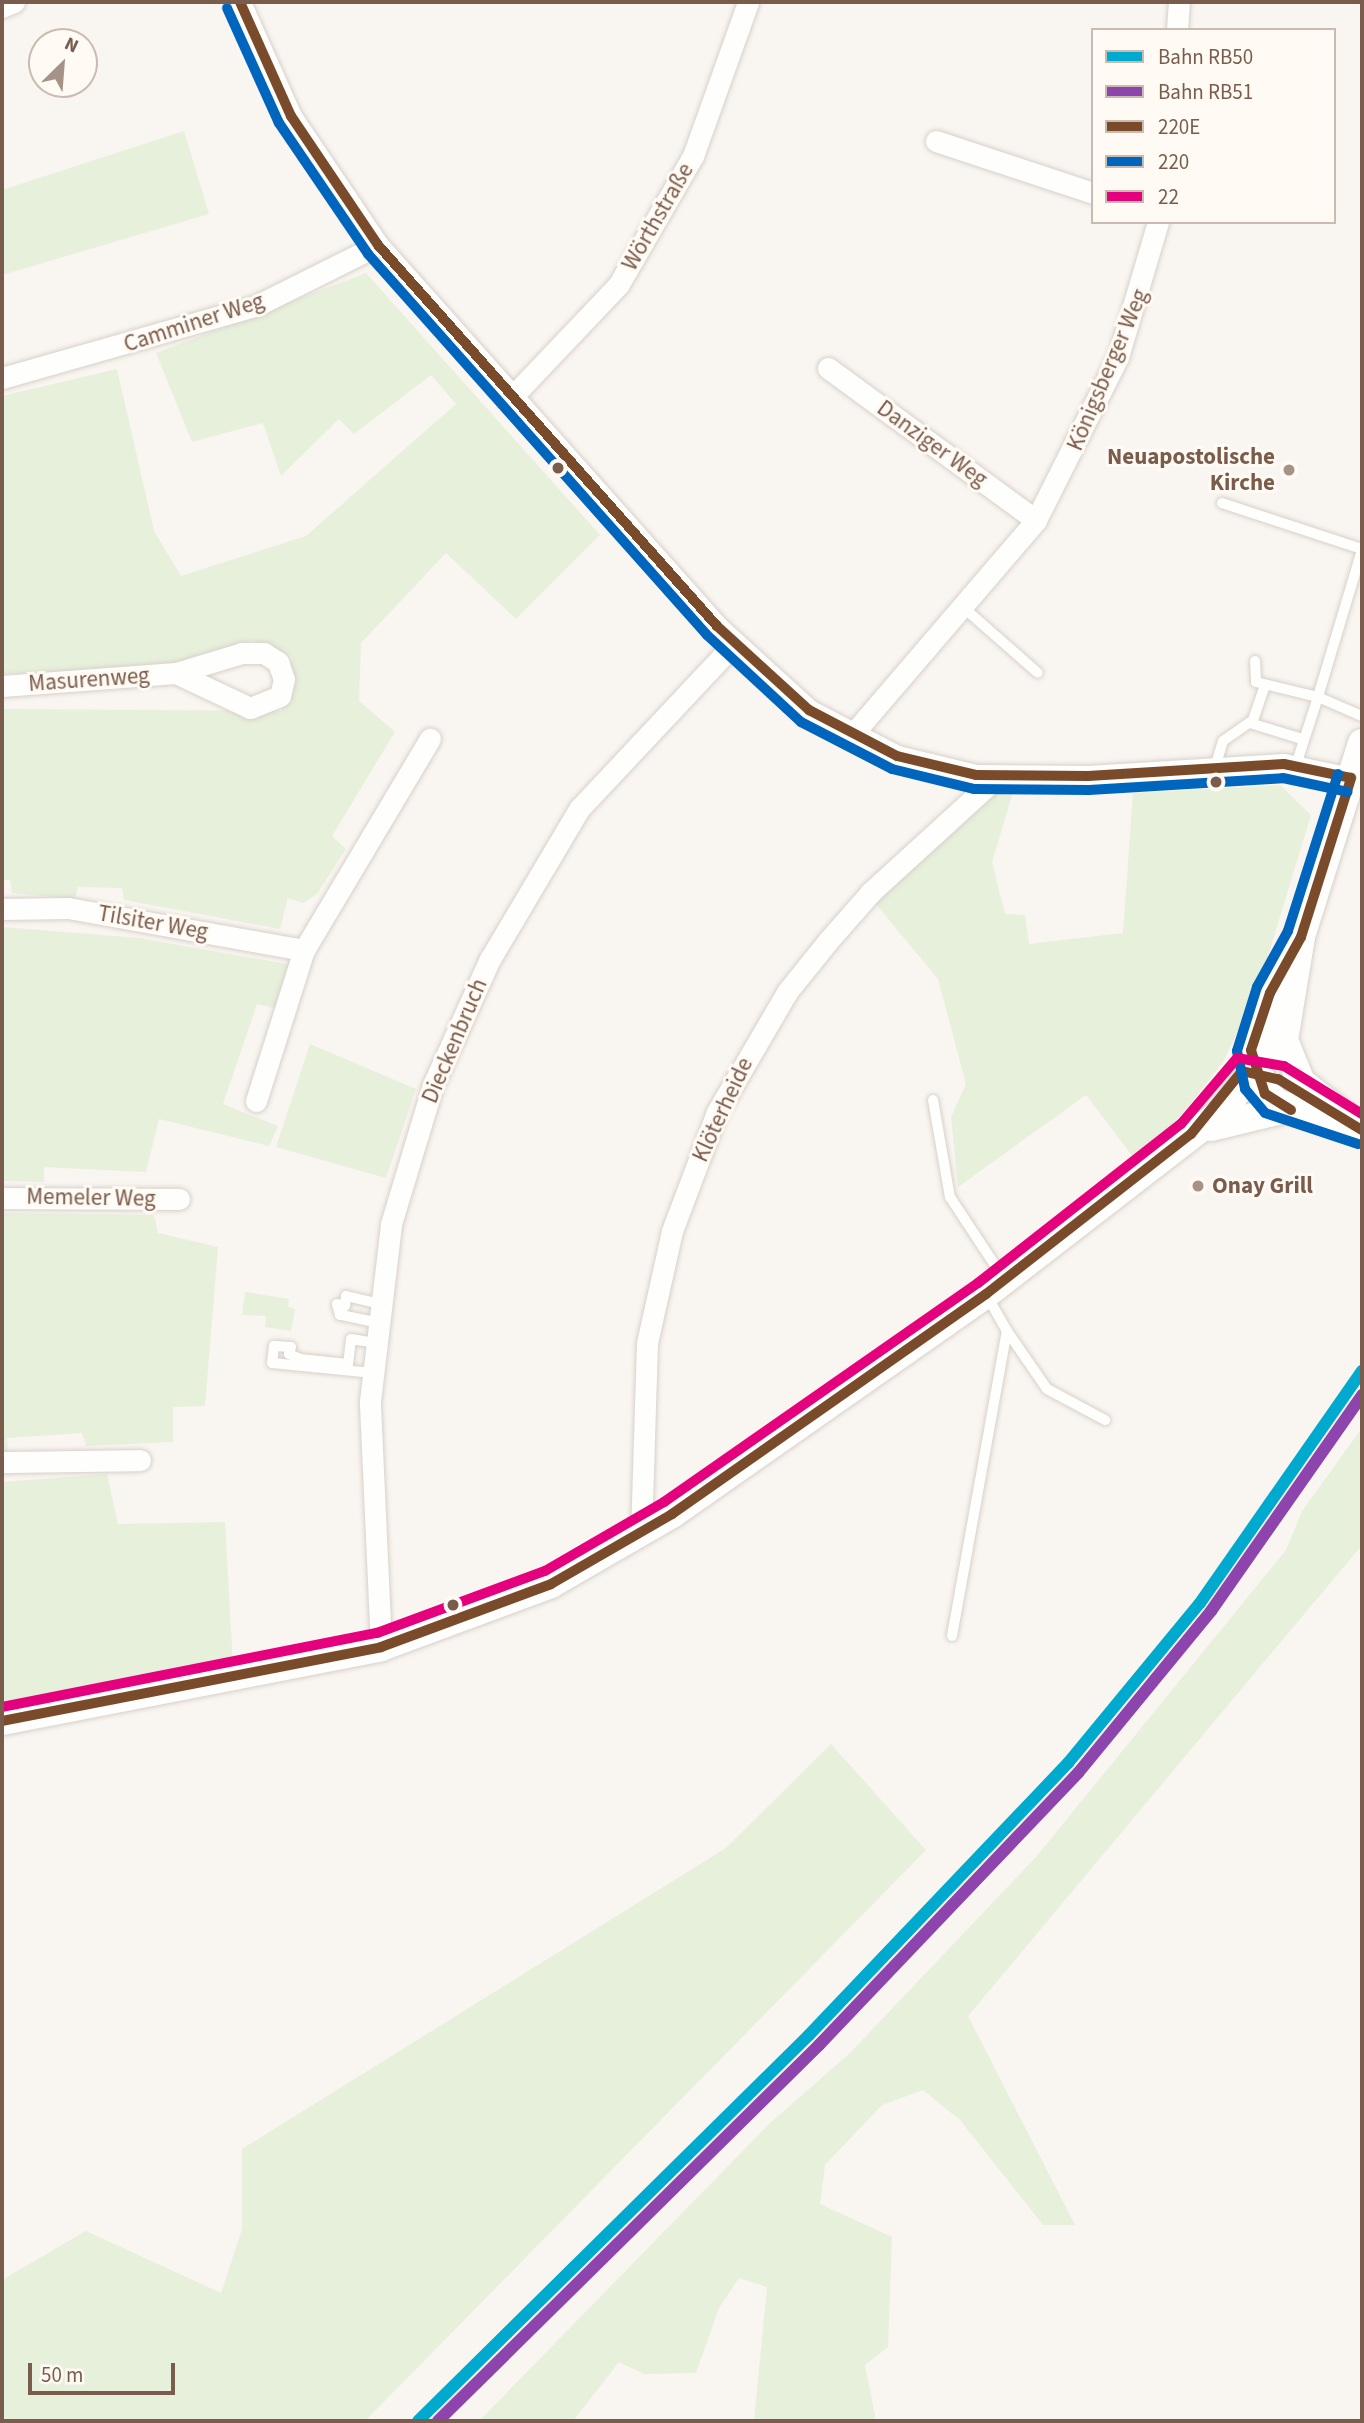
<!DOCTYPE html>
<html>
<head>
<meta charset="utf-8">
<style>
  body { margin:0 }
  #map { position:relative; width:1364px; height:2423px; overflow:hidden; background:#f9f5f0; font-family:"Source Sans 3",sans-serif }
  div>[style] { position:absolute }
  [style*='--x'] { left:calc(var(--x)*1px); top:calc(var(--y)*1px); width:calc(var(--w)*1px); rotate:calc(var(--a)*1deg) }
  .green>* { inset:0; background:#e7f0db }
  .roads { filter:drop-shadow(0 0 2px #d7d1cb) drop-shadow(0 0 2px #d7d1cb) }
  .lane>* { height:10px; margin:-5px; padding:0 5px; transform-origin:5px; border-radius:5px; background:#fefefd }
  .street>* { height:21px; margin:-10.5px; padding:0 10.5px; transform-origin:10.5px; border-radius:10.5px; background:#fefefd }
  .secondary>* { height:28px; margin:-14px; padding:0 14px; transform-origin:14px; border-radius:14px; background:#fefefd }
  .rail>* { height:8px; margin-top:-4px; transform-origin:0; background:repeating-linear-gradient(90deg,#fffaf3 0 16px,#e6e3e7 0 32px); box-sizing:border-box; border-block:2px solid #e6e3e7 }
  .bus-1>* { height:10px; margin:-5px; padding:0 5px; transform-origin:5px; border-radius:5px; background:#7a4b2a }
  .bus-2>* { height:10px; margin:-5px; padding:0 5px; transform-origin:5px; border-radius:5px; background:#0065bd }
  .bus-3>* { height:10px; margin:-5px; padding:0 5px; transform-origin:5px; border-radius:5px; background:#e5007d }
  .rail-1>* { height:12px; margin:-6px; padding:0 6px; transform-origin:6px; border-radius:6px; background:#00a9ce }
  .rail-2>* { height:12px; margin:-6px; padding:0 6px; transform-origin:6px; border-radius:6px; background:#8e44ad }
  .dots>* { width:19px; height:19px; translate:-50% -50%; box-sizing:border-box; border:4px solid #fffaf3; border-radius:50% }
  span { translate:-50% -50%; white-space:nowrap; text-align:center; line-height:1.15; -webkit-text-stroke:6px #fffaf3; paint-order:stroke }
  .street-label { font-size:23px; color:#7a5c4d }
  .poi-label { font-size:23px; color:#7a5c4d; font-weight:700 }
  .right { translate:-100% -50%; text-align:right }
  .left { translate:0 -50%; text-align:left }
  .frame { position:absolute; inset:0; border:4px solid #7a5c4d; pointer-events:none }
  .legend { position:absolute; left:1091px; top:28px; width:245px; height:196px; box-sizing:border-box; background:#fffaf3; border:2px solid #cabbb1; margin:0; padding:9px 12px; list-style:none; font-size:21px; color:#7a5c4d }
  .legend li { display:flex; align-items:center; gap:14px; height:35px }
  .legend b { width:35px; border:2px solid #cabbb1 }
  .north { position:absolute; left:28px; top:28px; width:70px; height:70px; box-sizing:border-box; background:#fffaf3; border:2px solid #cabbb1; border-radius:50%; rotate:25deg; font-size:19px; font-weight:700; line-height:28px; text-align:center; color:#7a5c4d }
  .north::after { content:''; display:block; margin:auto; width:24px; height:32px; background:#a69286; clip-path:polygon(50% 0,100% 100%,50% 72%,0 100%) }
  .scale { position:absolute; left:28px; top:2363px; width:147px; height:32px; box-sizing:border-box; border:4px solid #7a5c4d; border-top:0; padding-left:9px; font-size:21px; line-height:24px; white-space:nowrap; color:#7a5c4d; -webkit-text-stroke:5px #fffaf3; paint-order:stroke }
</style>
</head>
<body>
<div id="map">
  <div class="green">
    <i style="clip-path:polygon(184px 131px,209px 214px,2px 275px,2px 190px)"></i>
    <i style="clip-path:polygon(366px 273px,600px 535px,516px 619px,446px 553px,361px 643px,359px 701px,395px 732px,332px 836px,346px 849px,317px 894px,303px 903px,288px 898px,280px 929px,124px 900px,122px 888px,78px 887px,75px 899px,12px 893px,10px 880px,2px 880px,2px 709px,282px 711px,292px 657px,253px 640px,173px 666px,2px 674px,2px 396px,117px 369px,154px 531px,181px 576px,306px 536px,456px 404px,431px 375px,354px 434px,339px 419px,281px 476px,263px 423px,192px 442px,156px 353px)"></i>
    <i style="clip-path:polygon(1280px 785px,1311px 815px,1258px 989px,1223px 1062px,1185px 1111px,1137px 1162px,1086px 1095px,958px 1187px,951px 1117px,966px 1084px,938px 979px,875px 903px,994px 787px,1013px 792px,992px 862px,1005px 914px,1025px 915px,1029px 944px,1123px 933px,1133px 793px)"></i>
    <i style="clip-path:polygon(2px 927px,139px 938px,292px 965px,278px 1009px,257px 1004px,223px 1104px,278px 1126px,269px 1146px,159px 1119px,146px 1172px,44px 1167px,44px 1182px,2px 1181px)"></i>
    <i style="clip-path:polygon(310px 1044px,416px 1089px,386px 1178px,276px 1147px)"></i>
    <i style="clip-path:polygon(2px 1213px,154px 1215px,158px 1233px,218px 1247px,205px 1406px,173px 1407px,173px 1442px,86px 1446px,82px 1433px,7px 1438px,8px 1452px,2px 1453px)"></i>
    <i style="clip-path:polygon(245px 1292px,289px 1299px,288px 1307px,295px 1309px,291px 1331px,265px 1327px,266px 1316px,242px 1315px)"></i>
    <i style="clip-path:polygon(1362px 1428px,1362px 1545px,968px 2016px,1075px 2225px,1043px 2225px,960px 2120px,923px 2090px,882px 2105px,825px 2165px,820px 2204px,892px 2237px,888px 2347px,865px 2365px,876px 2421px,754px 2421px,767px 2287px,739px 2278px,719px 2308px,696px 2373px,644px 2374px,619px 2362px,573px 2421px,479px 2421px,770px 2123px,850px 2053px,1036px 1857px,1286px 1550px,1302px 1511px)"></i>
    <i style="clip-path:polygon(107px 1474px,118px 1524px,225px 1522px,233px 1665px,2px 1712px,2px 1482px)"></i>
    <i style="clip-path:polygon(831px 1744px,926px 1850px,365px 2421px,2px 2421px,2px 2280px,86px 2231px,221px 2293px,242px 2229px,242px 2149px,726px 1848px)"></i>
  </div>
  <div class="roads">
    <div class="lane">
      <i style="--x:1222;--y:503;--w:147;--a:18.2"></i>
      <i style="--x:1362;--y:550;--w:153;--a:106.7"></i>
      <i style="--x:1318;--y:697;--w:48;--a:23.4"></i>
      <i style="--x:964;--y:608;--w:98;--a:41.3"></i>
      <i style="--x:1255;--y:661;--w:21;--a:87"></i>
      <i style="--x:1256;--y:682;--w:64;--a:13.6"></i>
      <i style="--x:1318;--y:697;--w:71;--a:107.9"></i>
      <i style="--x:1250;--y:723;--w:54;--a:17.1"></i>
      <i style="--x:1215;--y:767;--w:27;--a:-73"></i>
      <i style="--x:1223;--y:741;--w:37;--a:-35"></i>
      <i style="--x:1253;--y:720;--w:37;--a:-71"></i>
      <i style="--x:933;--y:1100;--w:98;--a:80.1"></i>
      <i style="--x:950;--y:1197;--w:98;--a:56.6"></i>
      <i style="--x:379;--y:1323;--w:40;--a:-168"></i>
      <i style="--x:340;--y:1315;--w:11;--a:-105"></i>
      <i style="--x:337;--y:1304;--w:8;--a:14"></i>
      <i style="--x:345;--y:1306;--w:10;--a:-84"></i>
      <i style="--x:346;--y:1296;--w:37;--a:13"></i>
      <i style="--x:1007;--y:1331;--w:70;--a:55.4"></i>
      <i style="--x:1047;--y:1389;--w:66;--a:28.1"></i>
      <i style="--x:373;--y:1373;--w:101;--a:-174.3"></i>
      <i style="--x:272;--y:1363;--w:17;--a:-83"></i>
      <i style="--x:274;--y:1346;--w:17;--a:3"></i>
      <i style="--x:291;--y:1347;--w:7;--a:106"></i>
      <i style="--x:289;--y:1354;--w:12;--a:24"></i>
      <i style="--x:300;--y:1359;--w:48;--a:5.9"></i>
      <i style="--x:348;--y:1364;--w:25;--a:-83"></i>
      <i style="--x:351;--y:1339;--w:26;--a:9"></i>
      <i style="--x:952;--y:1636;--w:310;--a:-79.8"></i>
      <i style="--x:1007;--y:1331;--w:40;--a:-119.7"></i>
    </div>
    <div class="street">
      <i style="--x:240;--y:2;--w:125;--a:65.9"></i>
      <i style="--x:291;--y:116;--w:156;--a:56"></i>
      <i style="--x:378;--y:245;--w:510;--a:48.34"></i>
      <i style="--x:717;--y:626;--w:125;--a:42.4"></i>
      <i style="--x:809;--y:710;--w:99;--a:27.6"></i>
      <i style="--x:897;--y:756;--w:81;--a:13.5"></i>
      <i style="--x:976;--y:775;--w:112;--a:0.5"></i>
      <i style="--x:1088;--y:776;--w:196;--a:-3.5"></i>
      <i style="--x:1284;--y:764;--w:68;--a:11.8"></i>
      <i style="--x:2;--y:7;--w:13;--a:-23"></i>
      <i style="--x:1177;--y:30;--w:28;--a:-86"></i>
      <i style="--x:936;--y:141;--w:165;--a:18.3"></i>
      <i style="--x:828;--y:368;--w:258;--a:36.2"></i>
      <i style="--x:2;--y:378;--w:266;--a:-15.9"></i>
      <i style="--x:258;--y:305;--w:134;--a:-26.6"></i>
      <i style="--x:511;--y:398;--w:157;--a:-46.5"></i>
      <i style="--x:619;--y:284;--w:148;--a:-60"></i>
      <i style="--x:693;--y:156;--w:164;--a:-70.3"></i>
      <i style="--x:2;--y:686;--w:174;--a:-4.3"></i>
      <i style="--x:176;--y:673;--w:69;--a:-16.9"></i>
      <i style="--x:242;--y:653;--w:22;--a:0"></i>
      <i style="--x:264;--y:653;--w:17;--a:33"></i>
      <i style="--x:278;--y:662;--w:18;--a:71"></i>
      <i style="--x:284;--y:679;--w:17;--a:103"></i>
      <i style="--x:280;--y:696;--w:32;--a:158"></i>
      <i style="--x:250;--y:708;--w:82;--a:-154.7"></i>
      <i style="--x:852;--y:735;--w:283;--a:-49.4"></i>
      <i style="--x:1036;--y:520;--w:182;--a:-63.3"></i>
      <i style="--x:1118;--y:357;--w:141;--a:-73.5"></i>
      <i style="--x:2;--y:909;--w:66;--a:-0.9"></i>
      <i style="--x:68;--y:908;--w:240;--a:10.1"></i>
      <i style="--x:256;--y:1101;--w:158;--a:-72.4"></i>
      <i style="--x:304;--y:950;--w:246;--a:-59.2"></i>
      <i style="--x:2;--y:1198;--w:177;--a:0.3"></i>
      <i style="--x:2;--y:1462;--w:138;--a:-0.8"></i>
      <i style="--x:641;--y:1534;--w:191;--a:-88.2"></i>
      <i style="--x:647;--y:1343;--w:115;--a:-77.4"></i>
      <i style="--x:672;--y:1231;--w:127;--a:-69.3"></i>
      <i style="--x:717;--y:1112;--w:139;--a:-59.7"></i>
      <i style="--x:787;--y:992;--w:65;--a:-51.2"></i>
      <i style="--x:828;--y:941;--w:65;--a:-48.7"></i>
      <i style="--x:871;--y:892;--w:172;--a:-42.4"></i>
      <i style="--x:381;--y:1647;--w:246;--a:-92.6"></i>
      <i style="--x:370;--y:1401;--w:178;--a:-83.2"></i>
      <i style="--x:391;--y:1224;--w:145;--a:-73.2"></i>
      <i style="--x:433;--y:1085;--w:138;--a:-65.7"></i>
      <i style="--x:490;--y:959;--w:174;--a:-59.3"></i>
      <i style="--x:579;--y:809;--w:228;--a:-46.8"></i>
    </div>
    <div class="secondary">
      <i style="--x:1362;--y:743;--w:203;--a:107.5"></i>
      <i style="--x:1301;--y:937;--w:104;--a:99.4"></i>
      <i style="--x:1284;--y:1040;--w:45;--a:68"></i>
      <i style="--x:1301;--y:1082;--w:78;--a:38.2"></i>
      <i style="--x:1293;--y:952;--w:47;--a:119.3"></i>
      <i style="--x:1270;--y:993;--w:71;--a:104.6"></i>
      <i style="--x:1252;--y:1062;--w:46;--a:61.2"></i>
      <i style="--x:1274;--y:1102;--w:72;--a:18.7"></i>
      <i style="--x:1211;--y:1127;--w:77;--a:-13.5"></i>
      <i style="--x:2;--y:1721;--w:386;--a:-11"></i>
      <i style="--x:381;--y:1647;--w:181;--a:-20.3"></i>
      <i style="--x:551;--y:1584;--w:140;--a:-30"></i>
      <i style="--x:672;--y:1514;--w:383;--a:-35"></i>
      <i style="--x:986;--y:1294;--w:299;--a:-37.7"></i>
      <i style="--x:1223;--y:1111;--w:107;--a:-53.8"></i>
    </div>
  </div>
  <div class="rail">
    <i style="--x:426;--y:2421;--w:88;--a:-47.8"></i>
  </div>
  <div class="bus-1">
    <i style="--x:240;--y:2;--w:125;--a:65.9"></i>
    <i style="--x:291;--y:116;--w:156;--a:56"></i>
    <i style="--x:378;--y:245;--w:510;--a:48.34"></i>
    <i style="--x:717;--y:626;--w:125;--a:42.4"></i>
    <i style="--x:809;--y:710;--w:99;--a:27.6"></i>
    <i style="--x:897;--y:756;--w:81;--a:13.5"></i>
    <i style="--x:976;--y:775;--w:112;--a:0.5"></i>
    <i style="--x:1088;--y:776;--w:196;--a:-3.5"></i>
    <i style="--x:1284;--y:764;--w:68;--a:11.8"></i>
    <i style="--x:1291;--y:1110;--w:31;--a:-148"></i>
    <i style="--x:1265;--y:1094;--w:46;--a:-107.7"></i>
    <i style="--x:1251;--y:1050;--w:60;--a:-71.6"></i>
    <i style="--x:1270;--y:993;--w:64;--a:-61"></i>
    <i style="--x:1301;--y:937;--w:167;--a:-72.5"></i>
    <i style="--x:2;--y:1721;--w:386;--a:-11"></i>
    <i style="--x:381;--y:1647;--w:181;--a:-20.3"></i>
    <i style="--x:551;--y:1584;--w:140;--a:-30"></i>
    <i style="--x:672;--y:1514;--w:383;--a:-35"></i>
    <i style="--x:986;--y:1294;--w:260;--a:-38"></i>
    <i style="--x:1191;--y:1134;--w:81;--a:-51"></i>
    <i style="--x:1242;--y:1071;--w:37;--a:13"></i>
    <i style="--x:1278;--y:1079;--w:98;--a:31.3"></i>
  </div>
  <div class="bus-2">
    <i style="--x:227;--y:8;--w:126;--a:65.7"></i>
    <i style="--x:279;--y:123;--w:158;--a:55.8"></i>
    <i style="--x:368;--y:254;--w:510;--a:48.34"></i>
    <i style="--x:707;--y:635;--w:128;--a:42.8"></i>
    <i style="--x:801;--y:722;--w:102;--a:27.3"></i>
    <i style="--x:892;--y:769;--w:84;--a:13.7"></i>
    <i style="--x:974;--y:789;--w:115;--a:0.5"></i>
    <i style="--x:1089;--y:790;--w:194;--a:-3.5"></i>
    <i style="--x:1283;--y:778;--w:66;--a:12.2"></i>
    <i style="--x:1338;--y:774;--w:165;--a:107.7"></i>
    <i style="--x:1288;--y:931;--w:64;--a:119"></i>
    <i style="--x:1257;--y:987;--w:67;--a:107.4"></i>
    <i style="--x:1237;--y:1051;--w:39;--a:78"></i>
    <i style="--x:1245;--y:1089;--w:31;--a:50"></i>
    <i style="--x:1265;--y:1113;--w:98;--a:18.4"></i>
  </div>
  <div class="bus-3">
    <i style="--x:2;--y:1707;--w:382;--a:-11.2"></i>
    <i style="--x:377;--y:1633;--w:179;--a:-20.3"></i>
    <i style="--x:545;--y:1571;--w:138;--a:-30.1"></i>
    <i style="--x:664;--y:1502;--w:383;--a:-34.9"></i>
    <i style="--x:978;--y:1283;--w:258;--a:-38.1"></i>
    <i style="--x:1181;--y:1124;--w:87;--a:-49.7"></i>
    <i style="--x:1237;--y:1058;--w:48;--a:9.7"></i>
    <i style="--x:1284;--y:1066;--w:92;--a:31.6"></i>
  </div>
  <div class="rail-1">
    <i style="--x:418;--y:2421;--w:549;--a:-44.63"></i>
    <i style="--x:809;--y:2035;--w:376;--a:-46.4"></i>
    <i style="--x:1068;--y:1763;--w:207;--a:-50.5"></i>
    <i style="--x:1200;--y:1603;--w:283;--a:-55.1"></i>
  </div>
  <div class="rail-2">
    <i style="--x:438;--y:2421;--w:535;--a:-44.62"></i>
    <i style="--x:819;--y:2045;--w:376;--a:-46.4"></i>
    <i style="--x:1078;--y:1773;--w:210;--a:-50.6"></i>
    <i style="--x:1211;--y:1611;--w:264;--a:-55"></i>
  </div>
  <div class="dots">
    <i style="left:558px;top:468px;background:#7a5c4d"></i>
    <i style="left:1289px;top:470px;background:#a69286"></i>
    <i style="left:1216px;top:782px;background:#7a5c4d"></i>
    <i style="left:1198px;top:1186px;background:#a69286"></i>
    <i style="left:453px;top:1605px;background:#7a5c4d"></i>
  </div>
  <div class="street-label">
    <span style="left:658px;top:217px;rotate:-60deg">Wörthstraße</span>
    <span style="left:194px;top:323px;rotate:-18deg">Camminer Weg</span>
    <span style="left:1108px;top:370px;rotate:-67deg">Königsberger Weg</span>
    <span style="left:932px;top:444px;rotate:36deg">Danziger Weg</span>
    <span style="left:89px;top:680px;rotate:-4deg">Masurenweg</span>
    <span style="left:153px;top:923px;rotate:10deg">Tilsiter Weg</span>
    <span style="left:455px;top:1041px;rotate:-67deg">Dieckenbruch</span>
    <span style="left:723px;top:1110px;rotate:-65deg">Klöterheide</span>
    <span style="left:91px;top:1198px;rotate:1deg">Memeler Weg</span>
  </div>
  <div class="poi-label">
    <span class="right" style="left:1275px;top:470px">Neuapostolische<br>Kirche</span>
    <span class="left" style="left:1212px;top:1186px">Onay Grill</span>
  </div>
  <div class="frame"></div>
  <ul class="legend">
  <li><b style="height:9px;background:#00a9ce"></b>Bahn RB50</li>
  <li><b style="height:9px;background:#8e44ad"></b>Bahn RB51</li>
  <li><b style="height:9px;background:#7a4b2a"></b>220E</li>
  <li><b style="height:9px;background:#0065bd"></b>220</li>
  <li><b style="height:9px;background:#e5007d"></b>22</li>
  </ul>
  <div class="north">N</div>
  <div class="scale">50 m</div>
</div>
</body>
</html>
